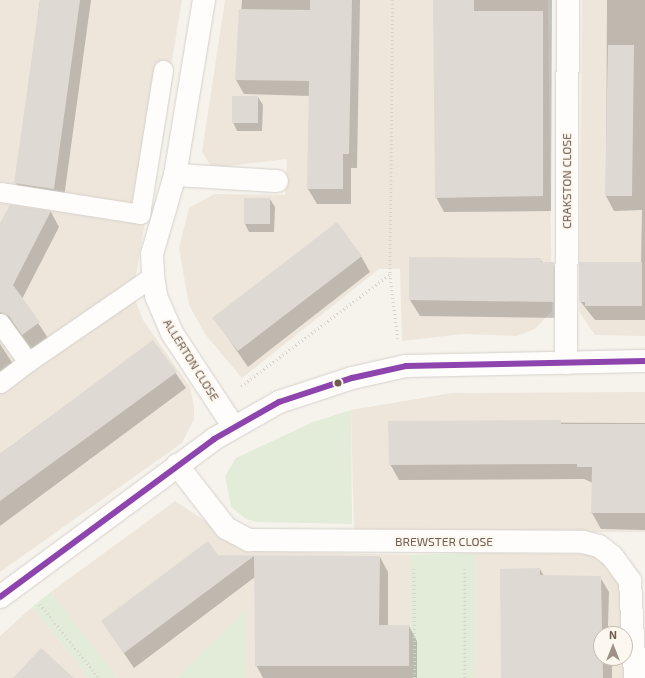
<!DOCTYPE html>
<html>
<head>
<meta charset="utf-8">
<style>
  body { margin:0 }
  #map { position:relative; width:645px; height:678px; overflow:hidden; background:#f6f3ed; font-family:"Exo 2",sans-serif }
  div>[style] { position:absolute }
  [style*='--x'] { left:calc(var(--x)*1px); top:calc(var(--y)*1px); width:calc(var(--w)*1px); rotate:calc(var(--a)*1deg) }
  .residential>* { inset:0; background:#eee6db }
  .green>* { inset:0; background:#e3ecd9 }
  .shadow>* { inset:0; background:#0003 }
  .building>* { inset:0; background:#dfd9d3 }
  .path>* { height:2.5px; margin-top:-1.25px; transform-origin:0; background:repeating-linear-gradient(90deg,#d7d1cd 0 1px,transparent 0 4px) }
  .roads { filter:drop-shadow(0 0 1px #d5d0cb) drop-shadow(0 0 1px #d5d0cb) }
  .service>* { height:19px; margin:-9.5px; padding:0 9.5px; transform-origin:9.5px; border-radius:9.5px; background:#fefdfc }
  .minor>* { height:22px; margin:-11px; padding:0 11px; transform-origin:11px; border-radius:11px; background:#fefdfc }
  .bus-1>* { height:6px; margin:-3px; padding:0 3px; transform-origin:3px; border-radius:3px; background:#8e44ad }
  .dots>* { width:11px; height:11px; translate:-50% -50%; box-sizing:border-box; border:2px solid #fdf8ef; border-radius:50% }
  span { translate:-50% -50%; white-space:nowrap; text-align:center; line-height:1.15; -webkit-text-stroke:4px #fdf8ef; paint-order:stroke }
  .street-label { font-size:12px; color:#725c50 }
  .north { position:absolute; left:593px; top:626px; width:40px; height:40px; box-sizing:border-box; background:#fdf8ef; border:1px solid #c5baaf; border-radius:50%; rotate:0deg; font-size:11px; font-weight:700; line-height:16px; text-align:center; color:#725c50 }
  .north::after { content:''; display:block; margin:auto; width:14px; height:18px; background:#a09187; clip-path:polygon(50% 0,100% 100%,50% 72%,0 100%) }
</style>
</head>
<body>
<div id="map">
  <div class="residential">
    <i style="clip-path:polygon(0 0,182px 0,133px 294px,143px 320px,190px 387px,194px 405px,194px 419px,182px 443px,0 572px)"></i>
    <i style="clip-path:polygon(225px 0,548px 0,552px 311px,535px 329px,517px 336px,463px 334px,402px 341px,400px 269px,379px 269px,242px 378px,205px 334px,189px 305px,179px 248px,189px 208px,214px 194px,285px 195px,287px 159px,212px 168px,202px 152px)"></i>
    <i style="clip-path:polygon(582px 0,645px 0,645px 336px,595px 335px,579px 311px)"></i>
    <i style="clip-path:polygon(645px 392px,645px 532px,354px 533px,351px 410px,452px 393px)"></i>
    <i style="clip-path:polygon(175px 501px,251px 551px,410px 555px,411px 678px,245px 678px,245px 611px,176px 678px,117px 678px,51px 592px)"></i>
    <i style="clip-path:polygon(evenodd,476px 553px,588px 554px,606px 561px,620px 576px,626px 601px,625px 678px,475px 678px,476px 553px,601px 634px,625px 634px,625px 658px,601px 658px,601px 634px)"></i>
    <i style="clip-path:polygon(32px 607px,89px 678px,0 678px,0 636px)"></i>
  </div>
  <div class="green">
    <i style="clip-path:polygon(351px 410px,352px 524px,257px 522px,246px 519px,231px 507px,225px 476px,236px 458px,313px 422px)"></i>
    <i style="clip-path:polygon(476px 553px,475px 678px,411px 678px,410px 555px)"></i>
    <i style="clip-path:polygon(51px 592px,89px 641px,117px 678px,89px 678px,32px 607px)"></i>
    <i style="clip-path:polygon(245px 610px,245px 678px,176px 678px)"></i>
  </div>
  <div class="shadow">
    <i style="clip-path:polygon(40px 0,91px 0,63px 205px,25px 199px,16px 183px)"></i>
    <i style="clip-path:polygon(242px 0,360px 0,357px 168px,351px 168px,351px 204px,317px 204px,308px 189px,310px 96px,244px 94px,236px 80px)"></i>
    <i style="clip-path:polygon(435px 0,552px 0,551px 211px,444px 212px,436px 197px)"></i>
    <i style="clip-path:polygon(607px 0,645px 0,645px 320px,595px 320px,580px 301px,641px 263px,642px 210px,614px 211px,606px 196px)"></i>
    <i style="clip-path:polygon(258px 97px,263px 105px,262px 131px,237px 131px,233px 122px)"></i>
    <i style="clip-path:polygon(270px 199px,275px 207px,274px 232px,249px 232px,245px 224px)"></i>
    <i style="clip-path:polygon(10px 206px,51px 212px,59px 227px,22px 299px,48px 338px,32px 350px,14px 328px,0 332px,0 225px)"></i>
    <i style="clip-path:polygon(361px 256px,370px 272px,248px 367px,214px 318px)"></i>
    <i style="clip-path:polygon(540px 259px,543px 263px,553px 263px,563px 279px,563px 318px,420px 316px,410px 300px)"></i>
    <i style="clip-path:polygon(153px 341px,186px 388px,0 526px,0 454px)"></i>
    <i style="clip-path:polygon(0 344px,17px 370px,0 383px)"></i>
    <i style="clip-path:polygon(389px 422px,645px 423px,645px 530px,601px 529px,592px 513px,593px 483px,584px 479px,399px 480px,390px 464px)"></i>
    <i style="clip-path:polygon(217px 556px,380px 557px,388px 572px,388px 626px,409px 626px,417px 641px,417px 678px,263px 678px,256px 665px,255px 577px,134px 668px,102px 621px)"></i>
    <i style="clip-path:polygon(540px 569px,544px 576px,600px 577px,609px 592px,608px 626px,613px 634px,601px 634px,601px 658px,612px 658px,612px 678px,502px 678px)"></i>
  </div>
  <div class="building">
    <i style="clip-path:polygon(40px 0,80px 0,54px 189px,14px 183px)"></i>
    <i style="clip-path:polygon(310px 0,352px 0,349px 154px,343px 154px,343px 189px,307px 189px,309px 81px,235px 80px,239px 9px,310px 10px)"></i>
    <i style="clip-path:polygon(433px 0,474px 0,474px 11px,543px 11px,543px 196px,435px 198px)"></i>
    <i style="clip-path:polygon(608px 45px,634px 45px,632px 196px,605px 196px)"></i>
    <i style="clip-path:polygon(232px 96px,258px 96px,258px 123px,232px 123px)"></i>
    <i style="clip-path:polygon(244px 198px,270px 198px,270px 224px,244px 224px)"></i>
    <i style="clip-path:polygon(10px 205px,51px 211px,13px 285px,40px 322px,22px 335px,9px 316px,0 312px,0 223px)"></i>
    <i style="clip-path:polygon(337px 222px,362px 256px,238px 351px,212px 318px)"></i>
    <i style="clip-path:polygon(409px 257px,541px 258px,541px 262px,554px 262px,554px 302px,409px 300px)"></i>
    <i style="clip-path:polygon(579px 262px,642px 262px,642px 306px,585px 306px,585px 302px,579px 302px)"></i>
    <i style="clip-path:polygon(153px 340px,177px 372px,0 501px,0 454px)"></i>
    <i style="clip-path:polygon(561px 420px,561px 424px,645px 424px,645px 513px,591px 513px,592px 467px,577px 467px,577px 464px,389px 465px,388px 421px)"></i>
    <i style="clip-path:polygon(208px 541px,218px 555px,380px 556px,379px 625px,409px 625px,409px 666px,255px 666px,254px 556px,124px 653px,101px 621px)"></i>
    <i style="clip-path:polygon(540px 568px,540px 575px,601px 576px,603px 678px,501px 678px,500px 569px)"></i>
    <i style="clip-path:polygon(41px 648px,74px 678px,13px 678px)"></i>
  </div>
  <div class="path">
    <i style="--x:393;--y:0;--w:274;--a:90.6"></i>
    <i style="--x:390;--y:274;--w:65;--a:83"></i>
    <i style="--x:241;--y:386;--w:186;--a:-36.9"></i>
    <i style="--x:414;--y:569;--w:109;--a:89.5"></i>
    <i style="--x:465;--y:569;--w:109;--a:90"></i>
    <i style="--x:40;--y:604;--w:95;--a:51.4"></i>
  </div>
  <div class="roads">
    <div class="service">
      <i style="--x:0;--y:192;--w:142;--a:8.9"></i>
      <i style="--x:140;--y:214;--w:146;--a:-80.9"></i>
      <i style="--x:0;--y:323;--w:48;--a:54.3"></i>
      <i style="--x:28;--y:362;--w:35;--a:143"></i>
      <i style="--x:28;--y:362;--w:152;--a:-34.5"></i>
    </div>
    <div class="minor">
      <i style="--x:204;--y:0;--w:177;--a:99.4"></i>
      <i style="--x:175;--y:175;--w:82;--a:106.2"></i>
      <i style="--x:152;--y:254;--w:22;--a:87"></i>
      <i style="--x:153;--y:276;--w:20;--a:81"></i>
      <i style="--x:156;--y:296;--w:40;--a:66.6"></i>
      <i style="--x:172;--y:333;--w:111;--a:56.7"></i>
      <i style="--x:175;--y:175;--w:102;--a:3.4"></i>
      <i style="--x:566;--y:363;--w:363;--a:-89.7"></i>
      <i style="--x:177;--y:465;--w:80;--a:52.1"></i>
      <i style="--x:226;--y:528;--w:26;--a:28"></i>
      <i style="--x:249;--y:540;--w:334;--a:0.3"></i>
      <i style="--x:583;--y:542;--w:16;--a:14"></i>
      <i style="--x:599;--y:546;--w:16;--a:38"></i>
      <i style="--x:612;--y:556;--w:31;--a:54"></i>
      <i style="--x:630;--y:581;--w:97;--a:87"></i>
      <i style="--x:0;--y:597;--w:266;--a:-36.4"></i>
      <i style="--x:214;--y:439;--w:75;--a:-29.6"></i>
      <i style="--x:279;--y:402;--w:77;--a:-18.2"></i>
      <i style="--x:352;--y:378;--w:55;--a:-12.5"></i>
      <i style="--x:406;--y:366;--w:239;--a:-1.2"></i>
    </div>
  </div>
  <div class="bus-1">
    <i style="--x:0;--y:597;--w:266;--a:-36.4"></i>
    <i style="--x:214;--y:439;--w:75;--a:-29.6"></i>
    <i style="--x:279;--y:402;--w:77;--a:-18.2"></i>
    <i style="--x:352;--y:378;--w:55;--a:-12.5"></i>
    <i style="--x:406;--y:366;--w:239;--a:-1.2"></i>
  </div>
  <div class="dots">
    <i style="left:338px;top:383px;background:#725c50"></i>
  </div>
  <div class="street-label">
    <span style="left:567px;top:181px;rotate:-90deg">CRAKSTON CLOSE</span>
    <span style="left:191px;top:360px;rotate:58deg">ALLERTON CLOSE</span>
    <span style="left:444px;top:542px">BREWSTER CLOSE</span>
  </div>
  <div class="north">N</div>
</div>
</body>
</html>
